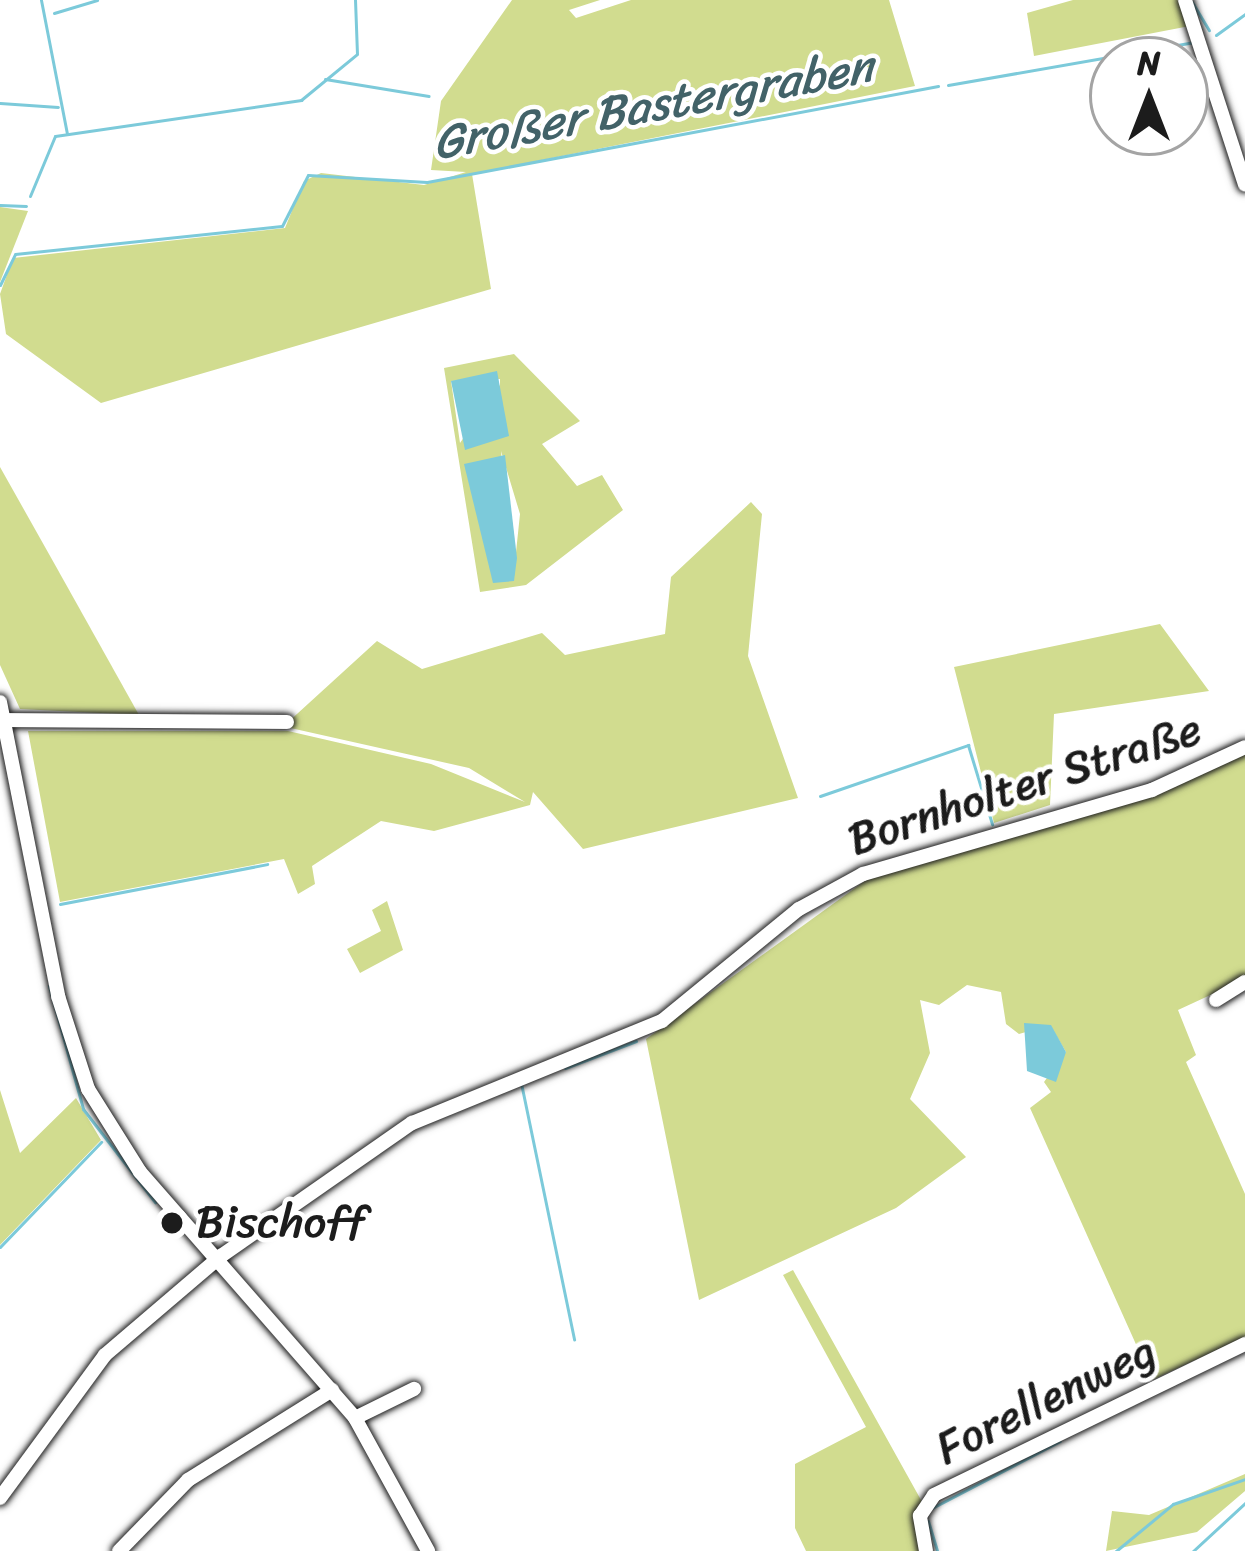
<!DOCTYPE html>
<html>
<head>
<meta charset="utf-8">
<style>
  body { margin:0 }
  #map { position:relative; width:1245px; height:1551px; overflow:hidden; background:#fff; font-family:Sriracha,sans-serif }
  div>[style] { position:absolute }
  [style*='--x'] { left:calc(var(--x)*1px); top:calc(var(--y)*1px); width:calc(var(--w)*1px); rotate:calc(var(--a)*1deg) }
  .green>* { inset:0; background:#d1dc8f }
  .water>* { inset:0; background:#7ccada }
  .stream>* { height:3px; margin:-1.5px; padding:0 1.5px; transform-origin:1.5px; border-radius:1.5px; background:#7ccada }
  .roads { filter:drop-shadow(0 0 3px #1c1c1c) drop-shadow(0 0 3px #1c1c1c) }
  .minor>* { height:14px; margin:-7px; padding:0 7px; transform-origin:7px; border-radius:7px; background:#fff }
  .dots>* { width:33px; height:33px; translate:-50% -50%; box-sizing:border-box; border:6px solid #fff; border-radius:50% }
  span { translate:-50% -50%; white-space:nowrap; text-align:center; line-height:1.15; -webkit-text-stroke:9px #fff; paint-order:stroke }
  .street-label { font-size:45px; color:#1c1c1c }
  .poi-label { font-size:45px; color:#1c1c1c }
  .left { translate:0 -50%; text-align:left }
  .water-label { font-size:48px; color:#426268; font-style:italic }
  .north { position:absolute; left:1089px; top:36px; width:120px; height:120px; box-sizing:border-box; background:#fff; border:3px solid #a4a4a4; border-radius:50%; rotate:0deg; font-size:33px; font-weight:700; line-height:48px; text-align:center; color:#1c1c1c }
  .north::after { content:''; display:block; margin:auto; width:42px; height:54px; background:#1c1c1c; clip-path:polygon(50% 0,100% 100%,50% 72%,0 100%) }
</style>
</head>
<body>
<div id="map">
  <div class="green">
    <i style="clip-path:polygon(512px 0,600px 0,569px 10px,576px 18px,631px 0,889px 0,915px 86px,472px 174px,491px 289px,101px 403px,6px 334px,0 294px,13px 258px,285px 228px,304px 181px,321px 173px,424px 185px,466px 172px,431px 170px,441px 101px)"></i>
    <i style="clip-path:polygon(1073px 0,1180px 0,1195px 25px,1034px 56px,1027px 13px)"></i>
    <i style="clip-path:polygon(0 207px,28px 211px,0 282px)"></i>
    <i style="clip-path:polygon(evenodd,514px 354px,580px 421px,542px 444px,577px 486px,602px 475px,623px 510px,526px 585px,480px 592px,444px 368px,514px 354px,500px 379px,500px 385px,460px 443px,451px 381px,500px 379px,514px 354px,501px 451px,520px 514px,513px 581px,501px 451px)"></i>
    <i style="clip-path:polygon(0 467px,54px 563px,139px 715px,20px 709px,0 665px)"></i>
    <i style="clip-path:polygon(751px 502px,762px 514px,748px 656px,798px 798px,583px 849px,533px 792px,530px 805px,434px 831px,381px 821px,312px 866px,315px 884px,298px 894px,284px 859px,60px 902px,28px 731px,288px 731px,431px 764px,525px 802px,469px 768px,286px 727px,24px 722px,286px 724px,377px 641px,422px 669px,542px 633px,565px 655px,665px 634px,671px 577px)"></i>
    <i style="clip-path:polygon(1160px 624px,1209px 691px,1054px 714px,1050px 805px,994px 823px,954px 667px)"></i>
    <i style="clip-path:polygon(1245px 753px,1245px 979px,1178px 1010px,1196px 1055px,1186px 1062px,1245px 1194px,1245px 1337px,1152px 1380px,1030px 1108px,1051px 1092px,1044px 1082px,1066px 1052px,1050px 1025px,1019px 1034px,1006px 1024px,1001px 992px,967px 985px,939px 1005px,920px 1000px,930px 1053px,910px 1099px,966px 1157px,896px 1208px,699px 1300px,646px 1039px,873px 875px,1153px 795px)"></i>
    <i style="clip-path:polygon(387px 901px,403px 950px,360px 973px,347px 949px,381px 931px,372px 910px)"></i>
    <i style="clip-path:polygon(0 1090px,20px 1153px,76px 1098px,101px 1140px,0 1245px)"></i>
    <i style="clip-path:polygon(793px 1270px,921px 1500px,922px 1551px,806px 1551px,795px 1528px,795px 1464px,866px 1427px,783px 1275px)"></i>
    <i style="clip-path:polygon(1245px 1474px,1245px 1491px,1197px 1532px,1106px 1551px,1112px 1511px,1149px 1515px)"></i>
  </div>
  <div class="water">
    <i style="clip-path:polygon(497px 371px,509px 436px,465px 450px,451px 381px)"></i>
    <i style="clip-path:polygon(505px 455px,517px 558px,514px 581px,493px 583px,464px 464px)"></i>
    <i style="clip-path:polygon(1024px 1023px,1051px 1025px,1066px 1052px,1056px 1082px,1027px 1071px)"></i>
  </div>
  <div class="stream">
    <i style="--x:41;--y:0;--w:136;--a:79"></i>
    <i style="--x:1192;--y:2;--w:33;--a:59"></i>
    <i style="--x:54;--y:13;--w:45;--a:-16.8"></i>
    <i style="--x:1216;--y:35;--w:36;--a:-36"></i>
    <i style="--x:325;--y:79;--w:105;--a:9.3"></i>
    <i style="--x:948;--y:85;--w:250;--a:-9.9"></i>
    <i style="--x:0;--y:103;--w:58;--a:3.9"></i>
    <i style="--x:30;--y:196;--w:65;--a:-67.4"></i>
    <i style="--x:55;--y:136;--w:249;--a:-8.3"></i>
    <i style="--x:301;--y:100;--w:72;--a:-39.4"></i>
    <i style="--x:357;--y:54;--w:54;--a:-92.1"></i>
    <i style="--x:0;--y:205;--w:26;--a:2"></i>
    <i style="--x:0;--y:285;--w:34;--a:-64"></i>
    <i style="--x:15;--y:254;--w:268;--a:-6"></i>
    <i style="--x:282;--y:226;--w:57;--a:-63"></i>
    <i style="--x:308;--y:175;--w:119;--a:3.4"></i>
    <i style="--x:427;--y:182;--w:520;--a:-10.64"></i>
    <i style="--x:820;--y:796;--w:157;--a:-19"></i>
    <i style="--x:968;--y:745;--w:83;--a:73.1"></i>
    <i style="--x:60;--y:904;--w:211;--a:-10.9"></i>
    <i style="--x:49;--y:986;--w:128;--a:74.5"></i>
    <i style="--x:83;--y:1109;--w:118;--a:52.3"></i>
    <i style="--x:565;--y:1068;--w:76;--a:-20.8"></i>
    <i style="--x:521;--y:1083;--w:262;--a:78.3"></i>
    <i style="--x:0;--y:1247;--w:146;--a:-46.1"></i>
    <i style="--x:932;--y:1508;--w:144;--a:-27.6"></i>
    <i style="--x:928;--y:1521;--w:31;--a:73"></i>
    <i style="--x:1116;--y:1551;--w:74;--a:-39.5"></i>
    <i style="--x:1173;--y:1504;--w:76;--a:-19.1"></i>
    <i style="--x:1193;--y:1551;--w:71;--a:-42.7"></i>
  </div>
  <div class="roads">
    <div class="minor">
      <i style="--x:1185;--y:0;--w:194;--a:72"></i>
      <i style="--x:0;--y:702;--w:300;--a:78.8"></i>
      <i style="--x:58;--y:996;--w:98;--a:72.1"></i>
      <i style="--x:88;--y:1089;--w:98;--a:57.9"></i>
      <i style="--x:140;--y:1172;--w:327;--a:48.8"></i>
      <i style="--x:355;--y:1418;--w:152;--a:61.2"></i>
      <i style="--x:4;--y:720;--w:283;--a:0.4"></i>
      <i style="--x:1216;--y:1000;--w:34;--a:-32"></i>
      <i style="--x:355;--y:1418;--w:66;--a:-26.2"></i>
      <i style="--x:0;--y:1498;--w:177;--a:-53.7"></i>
      <i style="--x:105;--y:1355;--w:153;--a:-40.5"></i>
      <i style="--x:221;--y:1256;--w:233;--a:-34.9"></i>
      <i style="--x:412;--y:1123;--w:270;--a:-22.2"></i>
      <i style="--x:662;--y:1021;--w:177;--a:-39.3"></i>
      <i style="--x:799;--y:909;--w:73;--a:-28.7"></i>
      <i style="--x:863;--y:874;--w:301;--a:-16.2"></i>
      <i style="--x:1152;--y:790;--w:102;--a:-24.8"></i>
      <i style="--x:119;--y:1551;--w:99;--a:-45.8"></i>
      <i style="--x:188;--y:1480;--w:170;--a:-32"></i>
      <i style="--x:926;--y:1551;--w:36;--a:-100"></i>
      <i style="--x:920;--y:1516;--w:25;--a:-56"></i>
      <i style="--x:934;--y:1495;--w:346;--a:-25.9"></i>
    </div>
  </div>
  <div class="dots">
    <i style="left:172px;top:1223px;background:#1c1c1c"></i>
  </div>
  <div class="street-label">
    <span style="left:1025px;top:785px;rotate:-18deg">Bornholter Straße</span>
    <span style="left:1046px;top:1400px;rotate:-26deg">Forellenweg</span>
  </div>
  <div class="poi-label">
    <span class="left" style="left:196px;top:1223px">Bischoff</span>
  </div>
  <div class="water-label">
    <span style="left:653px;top:104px;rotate:-10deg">Großer Bastergraben</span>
  </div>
  <div class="north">N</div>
</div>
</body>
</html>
